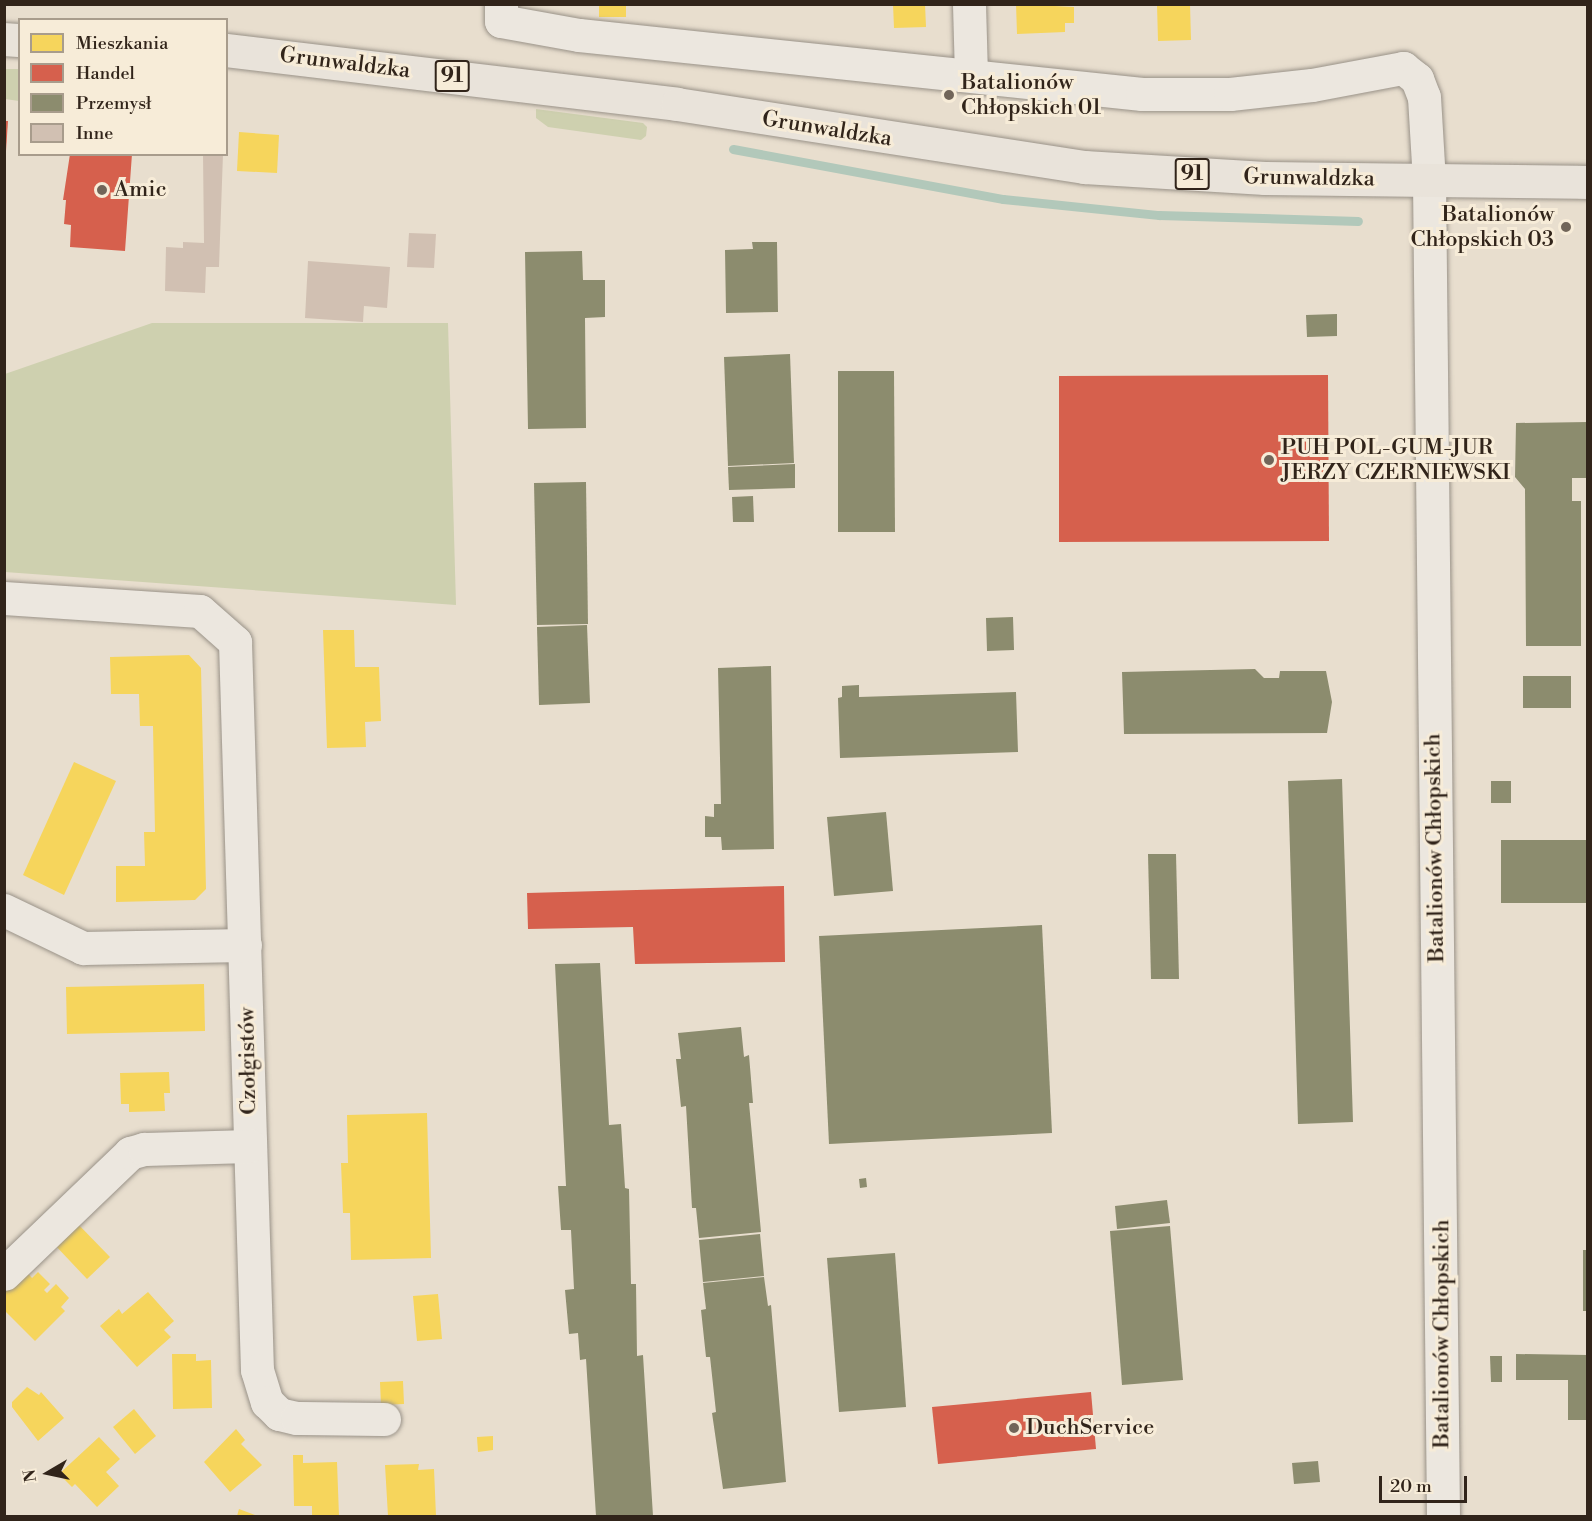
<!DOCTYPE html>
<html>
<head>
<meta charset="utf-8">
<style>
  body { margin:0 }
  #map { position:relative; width:1592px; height:1521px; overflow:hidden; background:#e8dece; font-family:"Libre Bodoni",serif }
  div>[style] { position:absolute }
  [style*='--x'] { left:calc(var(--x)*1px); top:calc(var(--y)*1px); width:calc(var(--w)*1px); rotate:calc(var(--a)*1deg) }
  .green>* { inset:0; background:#ced0af }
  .homes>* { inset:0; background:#f6d55c }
  .shops>* { inset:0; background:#d6604d }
  .industry>* { inset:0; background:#8c8c6e }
  .stream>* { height:9px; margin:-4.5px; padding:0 4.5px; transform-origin:4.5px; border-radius:4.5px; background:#b2c8ba }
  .building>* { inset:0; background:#d1c0b2 }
  .roads { filter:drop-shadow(0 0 2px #999288) drop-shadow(0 0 2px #999288) }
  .street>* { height:33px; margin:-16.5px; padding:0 16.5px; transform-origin:16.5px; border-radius:16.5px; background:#ece7df }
  .secondary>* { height:33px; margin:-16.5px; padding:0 16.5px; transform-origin:16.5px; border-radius:16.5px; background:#ece7df }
  .primary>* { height:33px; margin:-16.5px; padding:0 16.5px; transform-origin:16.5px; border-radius:16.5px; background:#e9e3da }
  .dots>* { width:16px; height:16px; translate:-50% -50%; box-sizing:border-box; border:3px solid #f7ecd8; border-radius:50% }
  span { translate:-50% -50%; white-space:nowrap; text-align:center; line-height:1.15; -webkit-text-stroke:6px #f7ecd8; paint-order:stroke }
  .shield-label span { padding:2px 4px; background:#f7ecd8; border:2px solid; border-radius:4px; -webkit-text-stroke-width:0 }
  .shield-label { font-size:21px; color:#31241a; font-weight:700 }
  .street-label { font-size:22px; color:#31241a }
  .poi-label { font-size:22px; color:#31241a }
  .left { translate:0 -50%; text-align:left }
  .right { translate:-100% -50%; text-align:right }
  .frame { position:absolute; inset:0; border:6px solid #31241a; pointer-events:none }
  .legend { position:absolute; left:18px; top:18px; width:210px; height:138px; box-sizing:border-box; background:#f7ecd8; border:2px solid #a89c8c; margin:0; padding:8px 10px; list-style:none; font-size:18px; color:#31241a }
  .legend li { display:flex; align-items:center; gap:12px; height:30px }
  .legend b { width:30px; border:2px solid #a89c8c }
  .north { position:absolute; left:18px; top:1443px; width:60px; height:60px; -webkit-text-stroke:4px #f7ecd8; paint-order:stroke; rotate:261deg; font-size:16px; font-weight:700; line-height:24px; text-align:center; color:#31241a }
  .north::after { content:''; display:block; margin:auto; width:21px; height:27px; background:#31241a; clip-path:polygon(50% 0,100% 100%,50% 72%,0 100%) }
  .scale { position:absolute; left:1379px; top:1476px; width:88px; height:27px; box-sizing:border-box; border:3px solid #31241a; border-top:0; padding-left:8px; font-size:18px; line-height:21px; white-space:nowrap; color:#31241a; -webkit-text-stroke:4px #f7ecd8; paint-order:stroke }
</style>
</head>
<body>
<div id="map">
  <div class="green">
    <i style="clip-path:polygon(4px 69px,19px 69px,19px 101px,5px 99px)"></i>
    <i style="clip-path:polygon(536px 109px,643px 123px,647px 127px,646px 136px,641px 140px,548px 127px,536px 118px)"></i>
    <i style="clip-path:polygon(152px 323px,448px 323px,456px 605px,5px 572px,5px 374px)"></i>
  </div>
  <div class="homes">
    <i style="clip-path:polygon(599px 4px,626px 4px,626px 17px,599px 17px)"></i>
    <i style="clip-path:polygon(893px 4px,925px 4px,926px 27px,894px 28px)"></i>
    <i style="clip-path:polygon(1016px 4px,1074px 7px,1074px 23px,1065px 23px,1065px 32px,1017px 34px)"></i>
    <i style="clip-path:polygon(1157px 4px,1190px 4px,1191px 40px,1158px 41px)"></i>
    <i style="clip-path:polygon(239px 132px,279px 135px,277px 173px,237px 171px)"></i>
    <i style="clip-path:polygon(323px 630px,354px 630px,355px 667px,379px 667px,381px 721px,365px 722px,366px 747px,327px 748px)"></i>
    <i style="clip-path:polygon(189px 655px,201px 668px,206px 889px,195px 900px,116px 902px,116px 866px,145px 866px,144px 832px,155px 832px,153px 726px,140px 726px,139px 694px,111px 694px,110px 657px)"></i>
    <i style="clip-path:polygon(74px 762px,116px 781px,64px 895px,23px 875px)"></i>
    <i style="clip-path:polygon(204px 984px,205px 1031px,67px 1034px,66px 987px)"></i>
    <i style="clip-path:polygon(169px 1072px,170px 1093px,164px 1093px,165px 1111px,129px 1112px,129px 1104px,121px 1104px,120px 1073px)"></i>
    <i style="clip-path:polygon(427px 1113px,431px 1258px,351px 1260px,350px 1213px,343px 1213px,341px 1163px,348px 1163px,347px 1115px)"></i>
    <i style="clip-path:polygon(75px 1221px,110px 1257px,87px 1279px,53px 1243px)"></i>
    <i style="clip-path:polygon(25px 1270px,32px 1278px,38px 1272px,50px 1284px,44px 1290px,47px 1293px,56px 1284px,69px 1298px,61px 1307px,65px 1311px,35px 1341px,4px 1310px,4px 1291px)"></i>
    <i style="clip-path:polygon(148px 1292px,174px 1321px,164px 1330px,171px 1337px,137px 1367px,100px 1326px,119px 1309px,122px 1314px)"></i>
    <i style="clip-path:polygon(438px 1294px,442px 1339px,417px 1341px,413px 1296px)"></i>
    <i style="clip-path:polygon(172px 1354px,196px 1354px,196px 1361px,211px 1360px,212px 1408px,173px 1409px)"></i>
    <i style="clip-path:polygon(403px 1381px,404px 1404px,381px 1405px,380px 1382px)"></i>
    <i style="clip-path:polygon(27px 1387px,39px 1395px,41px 1392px,64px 1418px,38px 1441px,12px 1407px,12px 1402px)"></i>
    <i style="clip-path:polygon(134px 1409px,156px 1436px,135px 1454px,113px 1427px)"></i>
    <i style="clip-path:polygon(236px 1429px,245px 1440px,241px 1444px,262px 1465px,230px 1492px,204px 1462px)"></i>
    <i style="clip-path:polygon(493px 1436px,493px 1450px,478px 1452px,477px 1437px)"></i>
    <i style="clip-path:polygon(99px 1437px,120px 1459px,106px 1472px,119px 1486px,97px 1507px,75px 1484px,72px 1487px,59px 1474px)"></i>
    <i style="clip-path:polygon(293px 1455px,303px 1455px,303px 1463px,337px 1462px,339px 1516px,312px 1516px,312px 1506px,294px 1506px)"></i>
    <i style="clip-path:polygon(419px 1464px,418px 1470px,434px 1469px,436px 1516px,388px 1516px,385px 1465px)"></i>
    <i style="clip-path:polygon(239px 1509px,255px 1515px,255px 1516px,237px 1516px)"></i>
  </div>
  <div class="shops">
    <i style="clip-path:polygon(4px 121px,8px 121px,6px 151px,4px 151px)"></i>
    <i style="clip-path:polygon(70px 154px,132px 154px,125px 251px,70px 247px,71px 225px,64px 224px,66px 200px,63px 200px)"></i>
    <i style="clip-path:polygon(1328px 375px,1329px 541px,1059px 542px,1059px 376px)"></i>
    <i style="clip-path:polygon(784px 886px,785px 962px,635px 964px,633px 927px,528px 929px,527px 893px)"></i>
    <i style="clip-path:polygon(1091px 1392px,1096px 1449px,938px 1464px,932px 1407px)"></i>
  </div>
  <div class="industry">
    <i style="clip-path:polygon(752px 242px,777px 242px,778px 312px,726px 313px,725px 250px,753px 249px)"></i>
    <i style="clip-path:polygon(582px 251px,583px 280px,605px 280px,605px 317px,585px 318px,586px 428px,528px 429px,525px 252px)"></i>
    <i style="clip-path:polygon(1337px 314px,1337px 336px,1307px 337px,1306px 315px)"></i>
    <i style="clip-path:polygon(790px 354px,794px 463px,728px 466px,724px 357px)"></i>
    <i style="clip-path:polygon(838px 371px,894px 371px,895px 532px,838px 532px)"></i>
    <i style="clip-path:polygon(1588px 422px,1588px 478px,1572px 478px,1572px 501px,1581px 501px,1581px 646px,1526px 646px,1525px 489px,1515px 477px,1516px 423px)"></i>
    <i style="clip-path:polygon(795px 464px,795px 488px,729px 490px,728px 467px)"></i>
    <i style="clip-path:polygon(586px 482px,588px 624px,537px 625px,534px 483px)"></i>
    <i style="clip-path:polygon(753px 496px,754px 522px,733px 522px,732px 497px)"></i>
    <i style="clip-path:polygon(1013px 617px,1014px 650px,987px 651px,986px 618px)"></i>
    <i style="clip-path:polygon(587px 625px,590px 703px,539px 705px,537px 627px)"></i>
    <i style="clip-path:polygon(771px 666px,774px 849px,722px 850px,721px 837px,705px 837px,705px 816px,714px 817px,714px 804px,721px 804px,718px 668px)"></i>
    <i style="clip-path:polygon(1255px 669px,1264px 678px,1279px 678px,1280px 671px,1326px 671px,1332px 702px,1327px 733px,1124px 734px,1122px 672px)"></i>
    <i style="clip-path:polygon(1523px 676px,1571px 676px,1571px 708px,1523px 708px)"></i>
    <i style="clip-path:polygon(859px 685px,859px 697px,1016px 692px,1018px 752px,840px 758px,838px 698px,842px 697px,842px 686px)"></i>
    <i style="clip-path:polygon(1342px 779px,1353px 1122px,1298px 1124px,1288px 781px)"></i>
    <i style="clip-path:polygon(1491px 781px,1511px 781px,1511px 803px,1491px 803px)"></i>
    <i style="clip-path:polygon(886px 812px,893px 891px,834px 896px,827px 817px)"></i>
    <i style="clip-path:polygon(1501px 840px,1588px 840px,1588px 903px,1501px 903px)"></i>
    <i style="clip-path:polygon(1148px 854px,1176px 854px,1179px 979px,1151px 979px)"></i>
    <i style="clip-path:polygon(1042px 925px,1052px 1133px,829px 1144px,819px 936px)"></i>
    <i style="clip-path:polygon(600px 963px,609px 1125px,621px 1124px,625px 1188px,629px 1189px,631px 1284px,636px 1284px,637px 1356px,643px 1355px,653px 1516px,596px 1516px,586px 1359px,580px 1360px,578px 1333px,569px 1334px,565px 1290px,574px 1289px,571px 1230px,561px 1230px,558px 1186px,566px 1186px,555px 964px)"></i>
    <i style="clip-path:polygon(741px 1027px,744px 1057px,749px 1055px,753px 1103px,749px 1103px,761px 1232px,699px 1238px,696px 1208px,692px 1208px,686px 1106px,681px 1107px,676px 1059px,681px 1059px,678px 1033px)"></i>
    <i style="clip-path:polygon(866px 1178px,867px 1187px,860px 1188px,859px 1179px)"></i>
    <i style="clip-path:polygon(1167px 1200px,1170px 1223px,1117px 1229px,1115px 1206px)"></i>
    <i style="clip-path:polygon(1170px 1226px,1183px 1380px,1122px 1385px,1110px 1231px)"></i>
    <i style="clip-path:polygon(760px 1234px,764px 1276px,703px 1282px,699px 1240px)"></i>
    <i style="clip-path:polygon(1583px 1250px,1588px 1250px,1588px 1311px,1583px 1311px)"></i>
    <i style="clip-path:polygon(895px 1253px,906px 1407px,839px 1412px,827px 1258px)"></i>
    <i style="clip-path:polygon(764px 1277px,768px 1306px,771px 1305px,786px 1482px,723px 1489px,712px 1413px,716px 1412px,710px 1357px,706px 1357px,701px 1310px,706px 1309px,703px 1283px)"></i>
    <i style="clip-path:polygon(1516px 1354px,1588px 1355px,1588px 1420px,1568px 1420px,1568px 1380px,1516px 1380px)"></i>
    <i style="clip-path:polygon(1490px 1356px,1502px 1356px,1502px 1382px,1491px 1382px)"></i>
    <i style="clip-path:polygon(1318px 1461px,1320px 1482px,1294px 1484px,1292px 1463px)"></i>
  </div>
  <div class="stream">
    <i style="--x:733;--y:149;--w:275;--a:10.5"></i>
    <i style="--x:1003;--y:199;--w:157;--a:5.9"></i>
    <i style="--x:1159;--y:215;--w:199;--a:1.7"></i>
  </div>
  <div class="building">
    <i style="clip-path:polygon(203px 154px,223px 154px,219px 267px,206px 267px,205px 293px,165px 291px,166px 247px,183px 248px,183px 242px,204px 243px)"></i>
    <i style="clip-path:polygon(409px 233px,436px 234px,434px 268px,407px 267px)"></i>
    <i style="clip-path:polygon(308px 261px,390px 267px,387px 308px,364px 306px,363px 322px,305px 318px)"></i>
  </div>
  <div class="roads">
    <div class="street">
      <i style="--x:501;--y:4;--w:17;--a:90"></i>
      <i style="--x:501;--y:21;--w:79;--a:10.2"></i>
      <i style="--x:579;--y:35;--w:566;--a:5.98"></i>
      <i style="--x:1142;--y:94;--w:88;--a:0"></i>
      <i style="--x:1230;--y:94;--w:82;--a:-6.3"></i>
      <i style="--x:1312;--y:85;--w:93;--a:-10.6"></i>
      <i style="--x:1403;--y:68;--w:18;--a:38"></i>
      <i style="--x:1417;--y:79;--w:19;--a:69"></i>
      <i style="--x:1424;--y:97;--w:83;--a:86.6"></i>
      <i style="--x:969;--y:4;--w:70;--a:88.4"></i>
      <i style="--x:4;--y:598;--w:196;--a:3.8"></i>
      <i style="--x:200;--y:611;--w:47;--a:41.5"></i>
      <i style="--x:235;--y:642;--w:728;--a:88.27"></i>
      <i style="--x:257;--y:1370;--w:34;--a:73"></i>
      <i style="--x:267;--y:1402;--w:17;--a:45"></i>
      <i style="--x:279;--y:1414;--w:18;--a:13"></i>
      <i style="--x:297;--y:1418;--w:87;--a:0.7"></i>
      <i style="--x:4;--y:910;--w:88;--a:25.7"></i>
      <i style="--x:83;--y:948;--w:162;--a:-1.1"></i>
      <i style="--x:4;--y:1274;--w:175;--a:-43.8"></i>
      <i style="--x:130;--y:1153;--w:15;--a:-16"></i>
      <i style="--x:144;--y:1149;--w:106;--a:-1.6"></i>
    </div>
    <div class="secondary">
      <i style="--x:1429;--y:180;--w:1336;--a:89.4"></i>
    </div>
    <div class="primary">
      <i style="--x:4;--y:39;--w:16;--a:4"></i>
      <i style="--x:226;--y:50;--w:454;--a:6.8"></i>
      <i style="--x:677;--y:104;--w:412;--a:8.8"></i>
      <i style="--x:1084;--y:167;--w:181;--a:3.5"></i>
      <i style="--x:1265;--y:178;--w:323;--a:0.7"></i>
    </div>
  </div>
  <div class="dots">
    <i style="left:949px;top:95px;background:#716559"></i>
    <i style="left:102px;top:190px;background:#716559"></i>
    <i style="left:1566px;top:227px;background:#716559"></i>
    <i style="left:1269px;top:460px;background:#716559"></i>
    <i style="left:1014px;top:1428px;background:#716559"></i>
  </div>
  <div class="shield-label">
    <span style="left:452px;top:76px">91</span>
    <span style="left:1192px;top:174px">91</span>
  </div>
  <div class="street-label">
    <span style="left:345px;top:63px;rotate:7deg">Grunwaldzka</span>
    <span style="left:827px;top:129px;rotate:9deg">Grunwaldzka</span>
    <span style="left:1309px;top:178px;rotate:1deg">Grunwaldzka</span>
    <span style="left:1435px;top:848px;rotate:-91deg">Batalionów Chłopskich</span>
    <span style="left:248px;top:1061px;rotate:-91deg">Czołgistów</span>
    <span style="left:1442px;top:1334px;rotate:-90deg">Batalionów Chłopskich</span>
  </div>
  <div class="poi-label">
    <span class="left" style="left:961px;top:95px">Batalionów<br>Chłopskich 01</span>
    <span class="left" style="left:114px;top:190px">Amic</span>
    <span class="right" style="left:1554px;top:227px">Batalionów<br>Chłopskich 03</span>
    <span class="left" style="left:1281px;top:460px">PUH POL-GUM-JUR<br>JERZY CZERNIEWSKI</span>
    <span class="left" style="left:1026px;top:1428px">DuchService</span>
  </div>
  <div class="frame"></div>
  <ul class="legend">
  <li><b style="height:16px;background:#f6d55c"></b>Mieszkania</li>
  <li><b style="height:16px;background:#d6604d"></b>Handel</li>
  <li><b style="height:16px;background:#8c8c6e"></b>Przemysł</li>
  <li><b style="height:16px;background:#d1c0b2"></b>Inne</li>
  </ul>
  <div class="north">N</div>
  <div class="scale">20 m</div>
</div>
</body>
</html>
